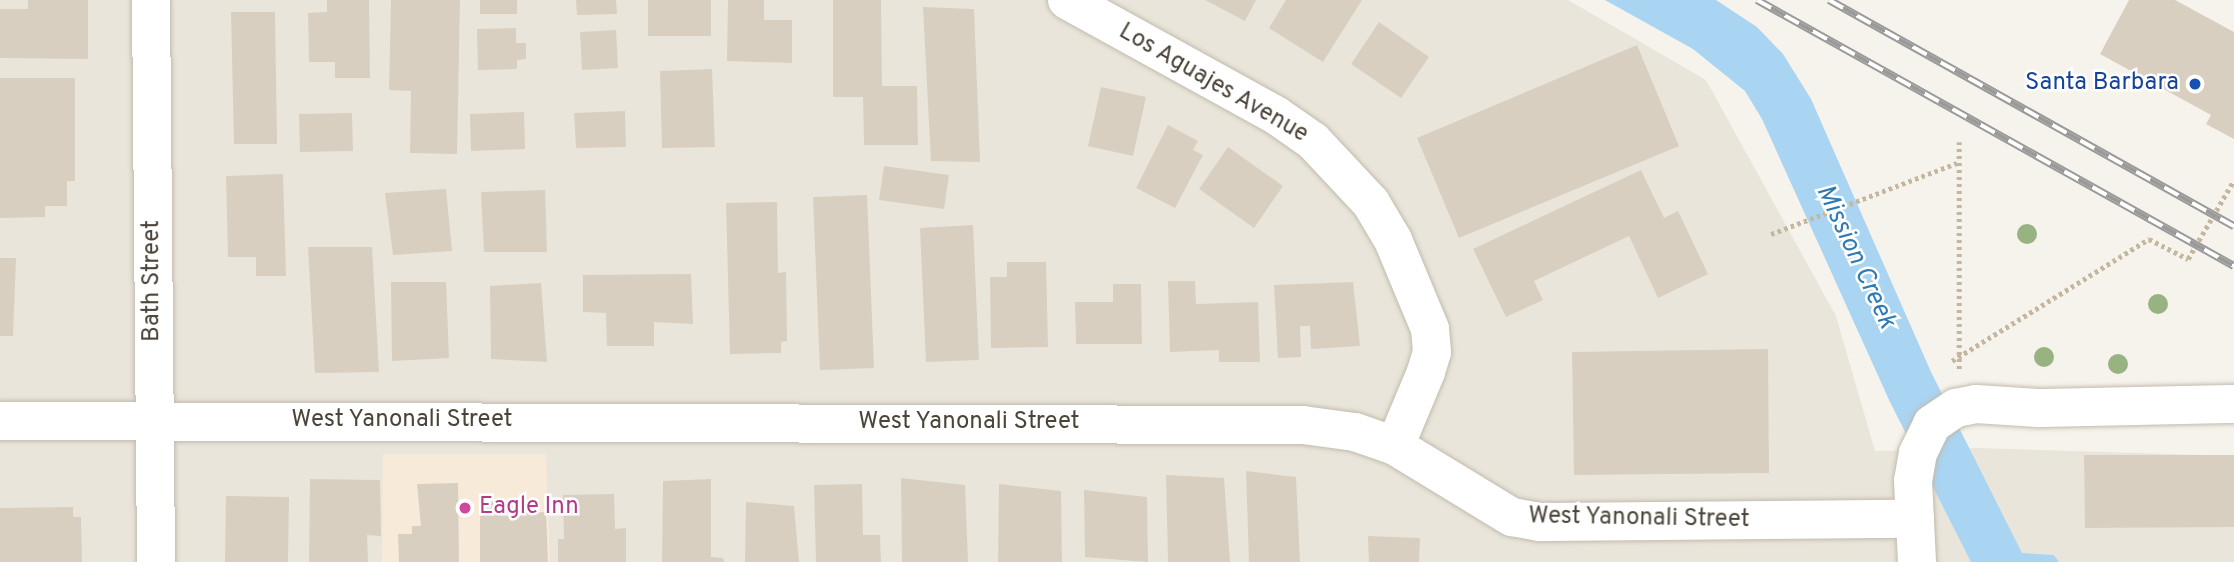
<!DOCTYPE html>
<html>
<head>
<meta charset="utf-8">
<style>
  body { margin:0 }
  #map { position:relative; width:2234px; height:562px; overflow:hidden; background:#f6f3ec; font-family:Overpass,sans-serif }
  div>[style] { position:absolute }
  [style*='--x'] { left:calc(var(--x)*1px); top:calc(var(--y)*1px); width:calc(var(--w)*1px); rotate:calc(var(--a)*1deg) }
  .residential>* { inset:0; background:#eae5da }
  .commercial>* { inset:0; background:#f7ead8 }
  .water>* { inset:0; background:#a9d4f2 }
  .building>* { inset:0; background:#d8cfc1 }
  .path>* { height:4.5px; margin-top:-2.25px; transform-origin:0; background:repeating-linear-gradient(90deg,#c4b79f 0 3.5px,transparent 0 7px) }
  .roads { filter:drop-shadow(0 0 2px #c2bbae) drop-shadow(0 0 2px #c2bbae) }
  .street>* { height:38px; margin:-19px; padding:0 19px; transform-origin:19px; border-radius:19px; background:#fff }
  .rail>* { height:8px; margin-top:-4px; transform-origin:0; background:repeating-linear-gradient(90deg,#fff 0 16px,#9a9a9a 0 32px); box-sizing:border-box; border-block:2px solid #9a9a9a }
  .trees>* { width:20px; height:20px; margin:-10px; border-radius:50%; background:#97b381 }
  .dots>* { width:19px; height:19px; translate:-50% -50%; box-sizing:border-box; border:4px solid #fff; border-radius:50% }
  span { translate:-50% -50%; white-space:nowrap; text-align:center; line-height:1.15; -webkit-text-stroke:5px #fff; paint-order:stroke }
  .street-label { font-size:24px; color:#4b4439 }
  .transit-label { font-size:24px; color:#164399 }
  .right { translate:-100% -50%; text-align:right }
  .hotel-label { font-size:24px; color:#b23c85 }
  .left { translate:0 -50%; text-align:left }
  .water-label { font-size:26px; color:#2e7ab2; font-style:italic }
</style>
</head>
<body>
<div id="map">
  <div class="residential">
    <i style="clip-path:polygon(0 0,1568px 0,1706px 80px,1836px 316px,1875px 451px,1977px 448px,2234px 456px,2234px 562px,0 562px)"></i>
  </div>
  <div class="commercial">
    <i style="clip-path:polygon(383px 454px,546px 454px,550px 562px,382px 562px)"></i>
  </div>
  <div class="water">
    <i style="clip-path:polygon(1605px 0,1716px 0,1757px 27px,1783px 54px,1811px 99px,1931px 372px,2022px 553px,2054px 555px,2059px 562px,1971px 562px,1890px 402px,1762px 119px,1745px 91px,1693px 49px)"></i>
  </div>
  <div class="building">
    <i style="clip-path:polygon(28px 0,88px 0,88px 59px,0 58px,0 9px,28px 9px)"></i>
    <i style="clip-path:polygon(327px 0,369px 0,370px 78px,335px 78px,335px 62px,309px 62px,308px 13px,327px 12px)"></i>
    <i style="clip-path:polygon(391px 0,460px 0,457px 154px,410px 153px,411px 91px,389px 90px)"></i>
    <i style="clip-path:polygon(480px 0,517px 0,517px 14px,480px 14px)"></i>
    <i style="clip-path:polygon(576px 0,616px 0,617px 14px,577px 15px)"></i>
    <i style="clip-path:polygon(648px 0,711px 0,711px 36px,648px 36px)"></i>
    <i style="clip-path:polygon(728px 0,764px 0,764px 20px,792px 20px,792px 63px,727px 61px)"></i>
    <i style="clip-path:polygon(833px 0,881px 0,882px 86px,917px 86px,918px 145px,864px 145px,863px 97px,833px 97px)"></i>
    <i style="clip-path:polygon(1205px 0,1256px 0,1245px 21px)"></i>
    <i style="clip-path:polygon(1286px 0,1362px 0,1323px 62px,1269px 28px)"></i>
    <i style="clip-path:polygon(2129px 0,2175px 0,2234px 32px,2234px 139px,2206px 124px,2211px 115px,2100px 54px)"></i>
    <i style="clip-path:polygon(923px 7px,974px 9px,980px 162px,931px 161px)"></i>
    <i style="clip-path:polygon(231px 12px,275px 12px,277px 144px,234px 144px)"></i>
    <i style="clip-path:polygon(1379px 22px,1429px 57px,1401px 98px,1351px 64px)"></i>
    <i style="clip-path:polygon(516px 28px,516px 43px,526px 43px,526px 59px,517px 60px,517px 69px,478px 70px,477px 29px)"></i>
    <i style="clip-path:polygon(616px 30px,618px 68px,582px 70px,580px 32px)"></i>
    <i style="clip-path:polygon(1637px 45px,1679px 146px,1459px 238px,1417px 138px)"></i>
    <i style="clip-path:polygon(712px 69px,715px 147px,662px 148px,660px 71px)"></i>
    <i style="clip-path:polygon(0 78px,75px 78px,75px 181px,67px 181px,67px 206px,45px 206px,45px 217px,0 218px)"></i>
    <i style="clip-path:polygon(1101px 87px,1146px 97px,1133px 156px,1088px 146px)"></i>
    <i style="clip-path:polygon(625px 111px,626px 147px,576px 148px,574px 113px)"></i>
    <i style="clip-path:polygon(524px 112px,525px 149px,471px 151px,470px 114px)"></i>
    <i style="clip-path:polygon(352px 113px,353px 151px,300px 152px,299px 114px)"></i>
    <i style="clip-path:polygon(1168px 125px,1198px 141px,1193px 150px,1203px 155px,1175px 208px,1136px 188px)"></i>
    <i style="clip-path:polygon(1228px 147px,1283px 186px,1254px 228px,1199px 189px)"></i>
    <i style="clip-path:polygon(884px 166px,949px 175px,944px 209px,879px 200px)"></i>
    <i style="clip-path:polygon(1641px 170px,1664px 218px,1678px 211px,1708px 274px,1658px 298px,1629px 236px,1534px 281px,1543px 300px,1506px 317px,1473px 249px)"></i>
    <i style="clip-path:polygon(283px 174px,286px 276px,256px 276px,256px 257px,228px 257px,226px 176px)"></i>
    <i style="clip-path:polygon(446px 189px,452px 251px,393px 255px,385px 193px)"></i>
    <i style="clip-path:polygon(545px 190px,547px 252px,484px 252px,481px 192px)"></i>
    <i style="clip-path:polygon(867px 195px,874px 368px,820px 370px,813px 197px)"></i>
    <i style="clip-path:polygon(777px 202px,778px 273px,786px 272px,787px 341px,781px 342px,781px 353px,730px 354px,726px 203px)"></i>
    <i style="clip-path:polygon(973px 225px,979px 360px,926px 362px,920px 228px)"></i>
    <i style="clip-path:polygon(308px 247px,372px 247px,379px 372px,315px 373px)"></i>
    <i style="clip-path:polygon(0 258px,16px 258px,13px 336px,0 336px)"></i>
    <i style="clip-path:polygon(1007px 262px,1046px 262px,1048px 347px,991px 348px,990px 277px,1007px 277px)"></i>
    <i style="clip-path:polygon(691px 274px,693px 324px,654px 322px,654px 346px,607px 346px,606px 313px,583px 312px,583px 275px)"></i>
    <i style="clip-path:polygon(1168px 281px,1195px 281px,1196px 304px,1258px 302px,1260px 362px,1219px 362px,1219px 350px,1170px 352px)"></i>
    <i style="clip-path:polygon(391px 282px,446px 282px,449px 358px,392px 361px)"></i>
    <i style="clip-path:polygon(1353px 282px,1360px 346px,1311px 349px,1310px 326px,1300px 326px,1301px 357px,1278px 358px,1274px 285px)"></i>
    <i style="clip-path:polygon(541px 283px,547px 362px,491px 359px,490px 286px)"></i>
    <i style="clip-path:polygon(1113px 284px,1141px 284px,1142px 344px,1076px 344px,1075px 302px,1113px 302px)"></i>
    <i style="clip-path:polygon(1768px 349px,1769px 473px,1574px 475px,1572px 352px)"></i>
    <i style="clip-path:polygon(2084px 455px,2234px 455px,2234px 527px,2085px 528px)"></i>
    <i style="clip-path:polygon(1246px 471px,1296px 477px,1300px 562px,1249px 562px)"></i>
    <i style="clip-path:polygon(1166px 475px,1224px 478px,1230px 562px,1168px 562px)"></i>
    <i style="clip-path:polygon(901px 478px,965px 485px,968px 562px,902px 562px)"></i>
    <i style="clip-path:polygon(310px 479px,380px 480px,381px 536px,367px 535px,368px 562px,309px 562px)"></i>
    <i style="clip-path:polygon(711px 479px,711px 557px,723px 558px,724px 562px,662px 562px,663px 481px)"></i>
    <i style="clip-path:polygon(458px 483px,459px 562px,399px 562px,398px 534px,412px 534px,412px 526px,421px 526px,417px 484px)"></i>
    <i style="clip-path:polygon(862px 484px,863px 535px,880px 535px,881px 562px,816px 562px,814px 485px)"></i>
    <i style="clip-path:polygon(999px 484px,1061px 491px,1062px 562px,998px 562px)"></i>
    <i style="clip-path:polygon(1084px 490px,1147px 497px,1148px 562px,1085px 557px)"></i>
    <i style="clip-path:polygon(614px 494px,615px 529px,626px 528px,626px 562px,558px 562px,558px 539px,564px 539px,563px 495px)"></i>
    <i style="clip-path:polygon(226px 496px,289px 497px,288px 562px,225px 562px)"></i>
    <i style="clip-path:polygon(480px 501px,508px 502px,507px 514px,546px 512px,548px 562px,480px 562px)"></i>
    <i style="clip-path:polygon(746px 502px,794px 506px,799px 562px,745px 562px)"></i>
    <i style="clip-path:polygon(73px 507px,73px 517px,81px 517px,82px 562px,0 562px,0 508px)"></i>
    <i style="clip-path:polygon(1368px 536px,1420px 538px,1419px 562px,1369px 562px)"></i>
  </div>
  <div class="path">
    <i style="--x:1771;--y:234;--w:199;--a:-20.9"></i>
    <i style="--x:1952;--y:361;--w:232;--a:-31.8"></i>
    <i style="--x:2149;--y:239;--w:44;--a:27.1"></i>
    <i style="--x:2188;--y:259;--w:91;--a:-59.8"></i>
    <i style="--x:1959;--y:369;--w:227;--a:-90"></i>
  </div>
  <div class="roads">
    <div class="street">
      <i style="--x:151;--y:0;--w:562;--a:89.49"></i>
      <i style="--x:1067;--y:0;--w:240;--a:28.9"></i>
      <i style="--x:1277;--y:116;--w:44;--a:34.8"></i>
      <i style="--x:1313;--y:141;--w:85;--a:46.9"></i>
      <i style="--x:1371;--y:203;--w:43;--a:59.3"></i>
      <i style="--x:1393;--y:240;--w:96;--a:67.4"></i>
      <i style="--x:1430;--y:329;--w:23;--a:85"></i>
      <i style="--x:1432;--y:352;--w:21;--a:107"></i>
      <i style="--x:1426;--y:372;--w:80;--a:112.7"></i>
      <i style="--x:0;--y:421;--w:1303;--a:0.18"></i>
      <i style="--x:1303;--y:425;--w:52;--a:7.7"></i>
      <i style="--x:1355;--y:432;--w:42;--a:19.3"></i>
      <i style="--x:1395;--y:446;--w:137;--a:31.3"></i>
      <i style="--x:1512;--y:517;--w:27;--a:10"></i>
      <i style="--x:1539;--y:522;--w:376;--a:-0.5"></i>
      <i style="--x:1917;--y:562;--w:81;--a:-92.8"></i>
      <i style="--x:1913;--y:481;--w:28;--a:-80"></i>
      <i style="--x:1918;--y:453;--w:32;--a:-64"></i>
      <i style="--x:1932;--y:424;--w:29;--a:-34"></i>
      <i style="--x:1956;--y:408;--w:20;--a:-11"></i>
      <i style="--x:1976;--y:404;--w:62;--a:3.7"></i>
      <i style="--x:2038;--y:408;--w:196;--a:-1.2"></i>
    </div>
  </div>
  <div class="rail">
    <i style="--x:1757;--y:0;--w:546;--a:29.15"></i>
    <i style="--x:1829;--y:0;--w:464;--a:29.2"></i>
  </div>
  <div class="trees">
    <i style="left:2027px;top:234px"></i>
    <i style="left:2158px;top:304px"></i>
    <i style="left:2044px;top:357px"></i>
    <i style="left:2118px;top:364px"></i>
  </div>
  <div class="dots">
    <i style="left:2195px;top:84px;background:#1a4fb4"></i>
    <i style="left:465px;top:508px;background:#d1479c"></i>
  </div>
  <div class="street-label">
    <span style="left:1213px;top:84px;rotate:30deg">Los Aguajes Avenue</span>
    <span style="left:153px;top:281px;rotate:-90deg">Bath Street</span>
    <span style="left:402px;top:421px">West Yanonali Street</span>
    <span style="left:969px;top:423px">West Yanonali Street</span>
    <span style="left:1639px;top:519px;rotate:1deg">West Yanonali Street</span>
  </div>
  <div class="transit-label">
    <span class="right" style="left:2179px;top:84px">Santa Barbara</span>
  </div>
  <div class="hotel-label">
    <span class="left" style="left:479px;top:508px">Eagle Inn</span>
  </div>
  <div class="water-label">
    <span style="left:1855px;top:257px;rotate:65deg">Mission Creek</span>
  </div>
</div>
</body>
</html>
